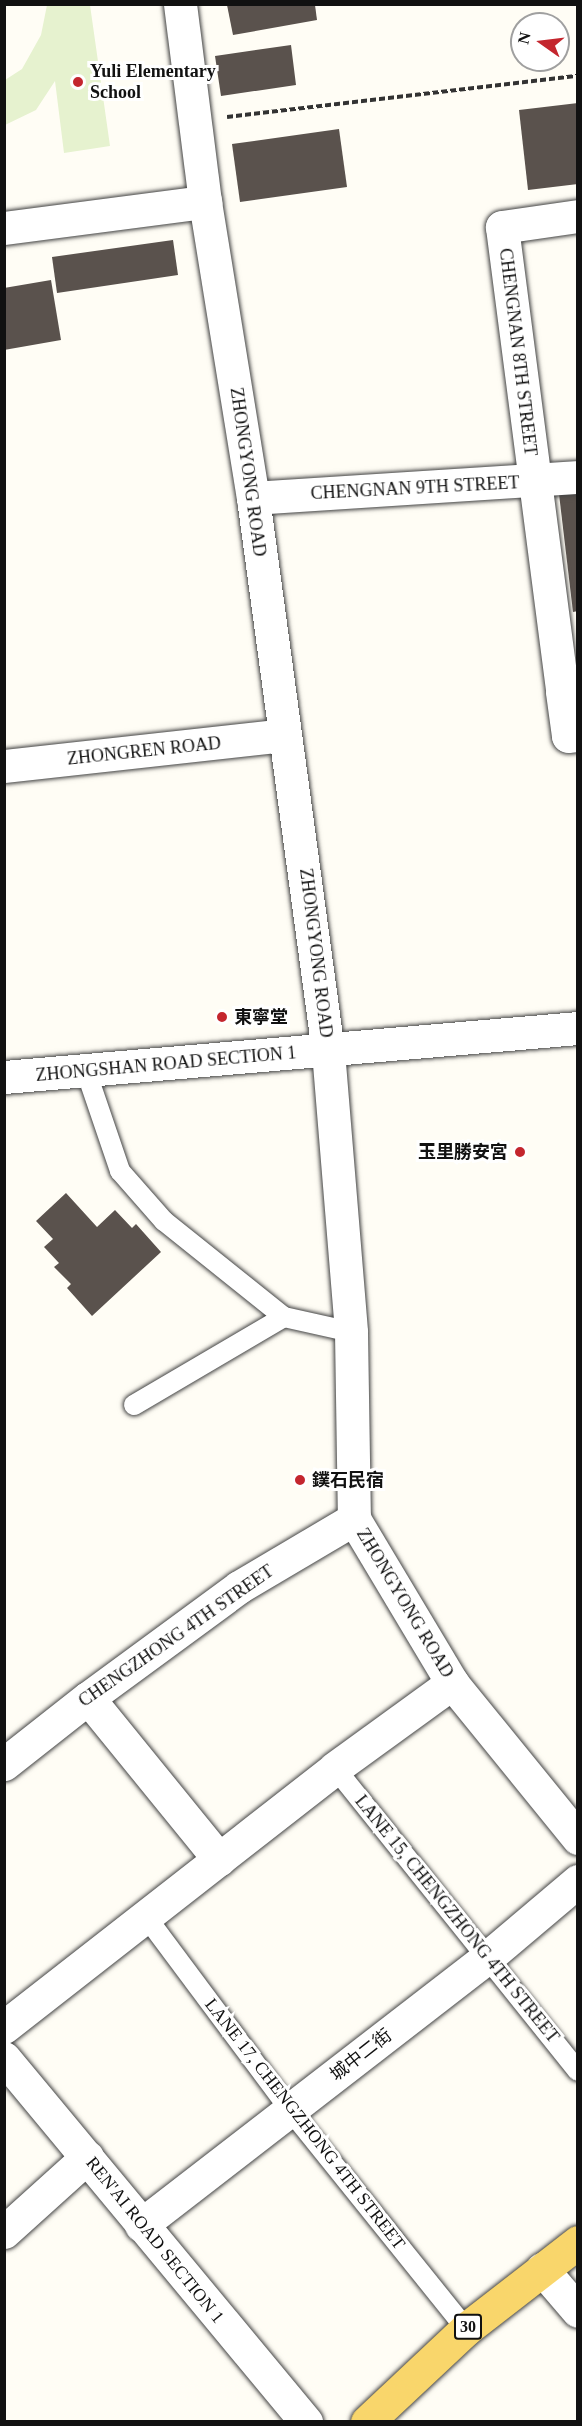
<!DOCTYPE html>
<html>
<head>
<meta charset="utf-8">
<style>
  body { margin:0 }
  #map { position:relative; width:582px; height:2426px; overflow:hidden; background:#fffdf5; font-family:"Times New Roman","Noto Sans TC",serif }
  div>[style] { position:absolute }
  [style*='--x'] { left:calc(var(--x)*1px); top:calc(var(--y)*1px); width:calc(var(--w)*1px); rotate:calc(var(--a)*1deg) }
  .pitch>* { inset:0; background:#e6f2cf }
  .building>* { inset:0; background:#5a524d }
  .path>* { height:4px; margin-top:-2px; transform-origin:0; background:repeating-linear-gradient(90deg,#333 0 6px,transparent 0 9px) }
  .roads { filter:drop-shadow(0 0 2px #444) drop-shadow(0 0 2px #444) }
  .service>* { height:20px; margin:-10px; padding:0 10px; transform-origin:10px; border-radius:10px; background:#fff }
  .minor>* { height:33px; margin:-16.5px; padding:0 16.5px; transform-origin:16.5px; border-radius:16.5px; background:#fff }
  .primary>* { height:33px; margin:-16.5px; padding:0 16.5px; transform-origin:16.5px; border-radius:16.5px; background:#f9d66b }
  .dots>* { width:16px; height:16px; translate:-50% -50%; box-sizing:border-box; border:3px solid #fff; border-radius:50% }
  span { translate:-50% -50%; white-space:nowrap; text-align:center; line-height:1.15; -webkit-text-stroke:6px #fff; paint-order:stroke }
  .shield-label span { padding:2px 4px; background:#fff; border:2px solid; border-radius:4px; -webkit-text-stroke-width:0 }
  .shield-label { font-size:16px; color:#111; font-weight:700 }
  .poi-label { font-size:18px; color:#111; font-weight:700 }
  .left { translate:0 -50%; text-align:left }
  .right { translate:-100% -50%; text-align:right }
  .street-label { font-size:18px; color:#111 }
  .frame { position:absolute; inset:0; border:6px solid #111; pointer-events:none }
  .north { position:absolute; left:510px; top:12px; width:60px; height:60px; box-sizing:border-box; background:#fff; border:2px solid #a0a0a0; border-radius:50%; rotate:284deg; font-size:16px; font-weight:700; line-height:24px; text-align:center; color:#111 }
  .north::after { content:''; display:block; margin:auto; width:21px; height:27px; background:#c4262e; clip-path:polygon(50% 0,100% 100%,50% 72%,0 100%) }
</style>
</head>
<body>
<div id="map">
  <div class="pitch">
    <i style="clip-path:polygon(47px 5px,90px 5px,110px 146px,64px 153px,55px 81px,36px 110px,5px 125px,5px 80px,22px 69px,41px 35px)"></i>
  </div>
  <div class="building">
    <i style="clip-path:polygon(227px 5px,315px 5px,317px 20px,233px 35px)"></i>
    <i style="clip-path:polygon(291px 45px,296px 85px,221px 96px,215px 56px)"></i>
    <i style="clip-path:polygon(578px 103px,578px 184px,528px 190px,519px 110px)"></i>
    <i style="clip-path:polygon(339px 129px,347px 187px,240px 202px,232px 144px)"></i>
    <i style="clip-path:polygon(173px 240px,178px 275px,57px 293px,52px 257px)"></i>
    <i style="clip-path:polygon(51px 280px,61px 340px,4px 350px,4px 288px)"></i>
    <i style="clip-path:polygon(578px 491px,578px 611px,573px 612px,559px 494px)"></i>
    <i style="clip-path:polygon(66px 1193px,97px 1227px,115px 1210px,132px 1228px,136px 1224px,161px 1252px,92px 1316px,67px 1288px,71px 1284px,54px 1267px,59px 1263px,44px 1247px,53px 1239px,36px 1221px)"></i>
  </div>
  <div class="path">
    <i style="--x:227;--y:117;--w:353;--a:-6.7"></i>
  </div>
  <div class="roads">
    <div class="service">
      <i style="--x:86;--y:1071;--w:106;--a:71.2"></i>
      <i style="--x:120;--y:1171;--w:67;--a:48.7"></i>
      <i style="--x:164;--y:1221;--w:154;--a:38.7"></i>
      <i style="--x:284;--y:1317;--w:69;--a:12.6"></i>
      <i style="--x:134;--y:1405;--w:174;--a:-30.4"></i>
      <i style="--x:335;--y:1768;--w:388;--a:51.3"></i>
      <i style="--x:147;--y:1918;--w:239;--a:53.3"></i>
      <i style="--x:290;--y:2110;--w:281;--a:51.2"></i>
    </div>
    <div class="minor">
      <i style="--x:180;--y:4;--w:200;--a:82.8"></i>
      <i style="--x:205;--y:202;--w:300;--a:80.8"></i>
      <i style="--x:253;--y:498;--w:558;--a:82.28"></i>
      <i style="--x:328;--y:1051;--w:282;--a:85.3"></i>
      <i style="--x:351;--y:1332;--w:187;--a:89.1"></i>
      <i style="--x:354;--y:1519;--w:191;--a:59.1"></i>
      <i style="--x:452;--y:1683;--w:200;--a:50.9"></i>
      <i style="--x:578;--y:216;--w:77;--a:171.8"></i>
      <i style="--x:502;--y:227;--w:469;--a:82.6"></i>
      <i style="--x:562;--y:692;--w:44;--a:82.2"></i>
      <i style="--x:568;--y:736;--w:10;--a:-6"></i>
      <i style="--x:4;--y:228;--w:203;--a:-7.4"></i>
      <i style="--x:253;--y:498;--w:326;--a:-3.7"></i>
      <i style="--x:4;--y:766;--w:281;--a:-6.3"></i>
      <i style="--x:4;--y:1077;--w:576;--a:-4.88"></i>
      <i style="--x:88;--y:1698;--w:208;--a:50.9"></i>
      <i style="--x:4;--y:1764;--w:107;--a:-38.2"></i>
      <i style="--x:88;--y:1698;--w:187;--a:-36.3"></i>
      <i style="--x:239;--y:1587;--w:134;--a:-30.6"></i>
      <i style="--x:4;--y:2027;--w:420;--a:-38"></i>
      <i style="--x:335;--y:1768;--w:145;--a:-36"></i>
      <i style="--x:4;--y:2058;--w:473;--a:50.3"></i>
      <i style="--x:141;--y:2225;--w:438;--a:-37.7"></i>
      <i style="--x:488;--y:1957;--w:118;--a:-40.2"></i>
      <i style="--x:4;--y:2232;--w:112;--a:-42.1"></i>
      <i style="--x:542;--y:2269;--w:55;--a:49.4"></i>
    </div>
    <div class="primary">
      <i style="--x:367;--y:2422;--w:136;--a:-43.2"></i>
      <i style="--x:466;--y:2329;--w:142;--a:-37.8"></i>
    </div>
  </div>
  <div class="dots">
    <i style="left:78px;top:82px;background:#c4262e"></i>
    <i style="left:222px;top:1017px;background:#c4262e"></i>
    <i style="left:520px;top:1152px;background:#c4262e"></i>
    <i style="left:300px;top:1480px;background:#c4262e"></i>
  </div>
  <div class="shield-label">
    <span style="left:468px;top:2327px">30</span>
  </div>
  <div class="poi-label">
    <span class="left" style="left:90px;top:82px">Yuli Elementary<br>School</span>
    <span class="left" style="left:234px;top:1017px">東寧堂</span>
    <span class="right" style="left:508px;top:1152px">玉里勝安宮</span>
    <span class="left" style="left:312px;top:1480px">鏷石民宿</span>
  </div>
  <div class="street-label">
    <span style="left:518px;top:352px;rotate:83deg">CHENGNAN 8TH STREET</span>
    <span style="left:248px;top:472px;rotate:82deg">ZHONGYONG ROAD</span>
    <span style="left:415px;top:488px;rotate:-3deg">CHENGNAN 9TH STREET</span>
    <span style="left:144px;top:751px;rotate:-6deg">ZHONGREN ROAD</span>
    <span style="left:316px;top:953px;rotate:83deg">ZHONGYONG ROAD</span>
    <span style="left:166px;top:1064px;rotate:-5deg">ZHONGSHAN ROAD SECTION 1</span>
    <span style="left:405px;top:1603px;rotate:59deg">ZHONGYONG ROAD</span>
    <span style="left:176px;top:1636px;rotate:-35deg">CHENGZHONG 4TH STREET</span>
    <span style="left:457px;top:1919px;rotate:51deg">LANE 15, CHENGZHONG 4TH STREET</span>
    <span style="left:361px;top:2055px;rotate:-38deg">城中二街</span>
    <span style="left:305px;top:2124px;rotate:52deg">LANE 17, CHENGZHONG 4TH STREET</span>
    <span style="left:155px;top:2240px;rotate:51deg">REN'AI ROAD SECTION 1</span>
  </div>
  <div class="frame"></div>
  <div class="north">N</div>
</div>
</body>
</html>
